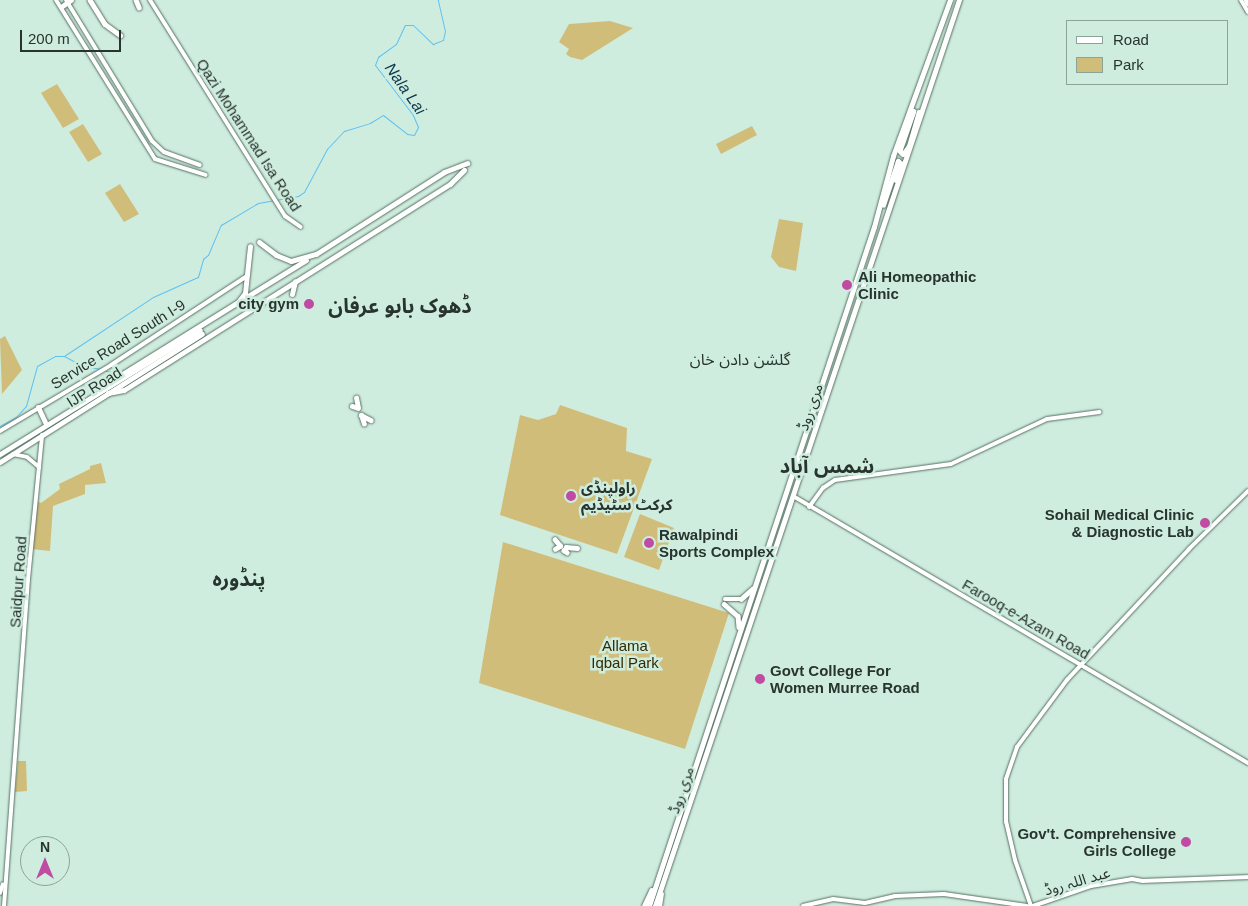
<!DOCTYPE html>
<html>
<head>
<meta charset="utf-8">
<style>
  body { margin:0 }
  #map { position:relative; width:1248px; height:906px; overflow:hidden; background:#cfedde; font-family:Arial,"Noto Sans Arabic",sans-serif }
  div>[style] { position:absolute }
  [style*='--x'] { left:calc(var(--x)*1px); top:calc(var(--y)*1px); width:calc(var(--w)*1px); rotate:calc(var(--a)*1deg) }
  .green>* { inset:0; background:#d1bd7a }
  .stream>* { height:1px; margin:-0.5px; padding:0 0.5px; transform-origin:0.5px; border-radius:0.5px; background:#5ec0f3 }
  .roads { filter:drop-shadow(0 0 1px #567063) drop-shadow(0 0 1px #567063) }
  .secondary>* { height:4px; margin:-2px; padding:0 2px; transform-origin:2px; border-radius:2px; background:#fff }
  .primary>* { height:4.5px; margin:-2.25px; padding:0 2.25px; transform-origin:2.25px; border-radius:2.25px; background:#fff }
  .highway>* { height:5px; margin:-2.5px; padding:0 2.5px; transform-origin:2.5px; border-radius:2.5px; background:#fff }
  .dots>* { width:14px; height:14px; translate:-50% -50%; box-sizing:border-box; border:2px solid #cfedde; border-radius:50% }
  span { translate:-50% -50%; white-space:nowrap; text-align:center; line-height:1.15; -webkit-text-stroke:5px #cfedde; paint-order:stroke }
  .street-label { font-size:15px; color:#28342e }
  .poi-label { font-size:15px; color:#28342e; font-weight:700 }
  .left { translate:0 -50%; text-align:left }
  .right { translate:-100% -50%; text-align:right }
  .park-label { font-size:15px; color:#352a01 }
  .water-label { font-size:16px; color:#0b374c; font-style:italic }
  .neighbourhood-label { font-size:16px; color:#28342e }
  .district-label { font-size:20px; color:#28342e; font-weight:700 }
  .legend { position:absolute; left:1066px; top:20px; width:162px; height:65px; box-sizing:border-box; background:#cfedde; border:1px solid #8ca398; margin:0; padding:6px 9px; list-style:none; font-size:15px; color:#28342e }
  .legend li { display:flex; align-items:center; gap:10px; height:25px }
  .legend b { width:25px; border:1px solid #8ca398 }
  .north { position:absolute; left:20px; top:836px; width:50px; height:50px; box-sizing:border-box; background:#cfedde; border:1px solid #8ca398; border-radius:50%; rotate:0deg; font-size:14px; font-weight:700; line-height:20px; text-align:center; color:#28342e }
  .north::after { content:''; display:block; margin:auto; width:18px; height:22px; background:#bf4ba3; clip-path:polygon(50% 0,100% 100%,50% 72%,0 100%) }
  .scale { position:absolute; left:20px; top:30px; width:101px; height:22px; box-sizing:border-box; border:2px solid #28342e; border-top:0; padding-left:6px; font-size:15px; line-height:18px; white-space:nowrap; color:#28342e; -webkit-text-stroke:4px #cfedde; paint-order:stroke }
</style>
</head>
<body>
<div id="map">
  <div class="green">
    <i style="clip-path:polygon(610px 21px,633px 28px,582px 60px,570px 57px,566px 54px,569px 49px,559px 42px,569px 24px)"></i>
    <i style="clip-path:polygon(57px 84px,79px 119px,63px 128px,41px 93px)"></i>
    <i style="clip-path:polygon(83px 124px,102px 154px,88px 162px,69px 132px)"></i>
    <i style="clip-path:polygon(752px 126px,757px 135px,721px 154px,716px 144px)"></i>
    <i style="clip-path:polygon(120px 184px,139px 214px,124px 222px,105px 193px)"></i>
    <i style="clip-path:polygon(779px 219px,803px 223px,796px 271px,779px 267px,771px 257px)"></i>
    <i style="clip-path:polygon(5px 336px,22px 370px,2px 394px,0 339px)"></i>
    <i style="clip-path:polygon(560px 405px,627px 428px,626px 451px,652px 459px,617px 554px,500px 515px,520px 415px,538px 420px,556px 414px)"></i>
    <i style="clip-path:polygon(101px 463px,106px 483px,85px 485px,85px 494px,53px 506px,50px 551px,31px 549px,35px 501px,41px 503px,60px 489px,59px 484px,90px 469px,90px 466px)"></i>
    <i style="clip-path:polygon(640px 514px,674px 528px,659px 570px,624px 557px)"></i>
    <i style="clip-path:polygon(503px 542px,729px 613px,685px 749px,479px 683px)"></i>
    <i style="clip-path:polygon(18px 761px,26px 761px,27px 791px,15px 792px)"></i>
  </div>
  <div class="stream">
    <i style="--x:64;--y:356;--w:21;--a:28"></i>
    <i style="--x:83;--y:366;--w:19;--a:9"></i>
    <i style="--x:106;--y:371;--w:6;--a:9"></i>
    <i style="--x:0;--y:426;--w:18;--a:-29"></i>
    <i style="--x:16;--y:417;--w:15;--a:-48"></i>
    <i style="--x:26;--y:406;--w:41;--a:-74.6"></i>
    <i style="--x:37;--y:366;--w:21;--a:-29"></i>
    <i style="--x:55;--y:356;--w:9;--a:0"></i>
    <i style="--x:64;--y:356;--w:107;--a:-33.5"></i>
    <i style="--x:153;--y:297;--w:49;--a:-24"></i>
    <i style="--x:198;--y:277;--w:19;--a:-74"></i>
    <i style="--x:203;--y:259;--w:6;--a:-39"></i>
    <i style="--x:208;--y:255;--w:33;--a:-67"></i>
    <i style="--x:221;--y:225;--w:43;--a:-30.7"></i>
    <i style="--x:258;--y:203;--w:41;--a:-9.9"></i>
    <i style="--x:298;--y:196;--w:7;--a:-34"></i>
    <i style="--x:304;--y:192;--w:49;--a:-61.9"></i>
    <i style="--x:327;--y:149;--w:25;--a:-47"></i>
    <i style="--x:344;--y:131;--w:27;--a:-17"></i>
    <i style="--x:370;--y:123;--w:15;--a:-32"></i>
    <i style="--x:383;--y:115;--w:31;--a:38"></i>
    <i style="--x:407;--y:134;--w:7;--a:8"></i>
    <i style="--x:414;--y:135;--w:9;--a:-63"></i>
    <i style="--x:418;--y:127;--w:13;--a:-113"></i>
    <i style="--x:413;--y:115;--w:63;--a:-127.2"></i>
    <i style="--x:375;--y:65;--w:9;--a:-69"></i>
    <i style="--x:378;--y:57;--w:22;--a:-36"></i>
    <i style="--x:396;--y:44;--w:21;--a:-65"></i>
    <i style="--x:405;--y:25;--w:8;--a:0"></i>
    <i style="--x:413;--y:25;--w:28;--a:44"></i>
    <i style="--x:433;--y:44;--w:11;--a:-22"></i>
    <i style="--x:443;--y:40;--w:9;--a:-77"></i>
    <i style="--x:445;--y:31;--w:32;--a:-103"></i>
  </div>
  <div class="roads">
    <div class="secondary">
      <i style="--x:56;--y:0;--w:187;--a:58.1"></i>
      <i style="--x:155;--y:159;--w:53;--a:17.4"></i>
      <i style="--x:66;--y:0;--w:165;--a:58.6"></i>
      <i style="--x:152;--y:141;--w:16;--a:43"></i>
      <i style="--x:164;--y:152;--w:38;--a:20"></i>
      <i style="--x:150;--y:0;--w:255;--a:58"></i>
      <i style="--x:285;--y:216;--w:19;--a:35"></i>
      <i style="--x:1241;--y:0;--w:14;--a:60"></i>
      <i style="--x:0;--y:431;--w:129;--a:-30.7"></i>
      <i style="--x:111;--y:365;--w:163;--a:-33.2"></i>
      <i style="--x:13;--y:454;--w:14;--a:12"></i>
      <i style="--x:27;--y:457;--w:16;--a:40"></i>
      <i style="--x:793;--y:496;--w:528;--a:30.4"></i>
      <i style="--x:809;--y:507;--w:24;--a:-54"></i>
      <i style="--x:823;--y:488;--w:14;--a:-34"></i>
      <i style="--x:835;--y:480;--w:117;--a:-7.9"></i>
      <i style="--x:951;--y:464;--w:106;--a:-25.1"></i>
      <i style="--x:1047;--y:419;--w:53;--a:-7.5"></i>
      <i style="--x:0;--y:893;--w:9;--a:-72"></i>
      <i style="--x:4;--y:906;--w:328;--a:-85.8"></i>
      <i style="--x:28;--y:579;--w:145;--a:-84.4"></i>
      <i style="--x:803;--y:906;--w:31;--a:-13"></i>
      <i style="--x:833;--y:899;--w:32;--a:7"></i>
      <i style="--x:865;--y:903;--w:31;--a:-13"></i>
      <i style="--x:895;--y:896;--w:49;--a:-2.3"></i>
      <i style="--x:944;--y:894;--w:84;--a:8.2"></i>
      <i style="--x:1031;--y:906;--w:49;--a:-109.2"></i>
      <i style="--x:1015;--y:860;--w:39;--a:-103"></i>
      <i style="--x:1006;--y:822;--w:43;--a:-90"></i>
      <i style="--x:1006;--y:779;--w:34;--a:-71"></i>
      <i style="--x:1017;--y:747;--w:84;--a:-53.3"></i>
      <i style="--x:1067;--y:680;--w:179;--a:-47"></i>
      <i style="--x:1189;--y:549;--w:83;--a:-44.5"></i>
      <i style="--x:1033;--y:906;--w:61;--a:-19"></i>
      <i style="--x:1091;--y:886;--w:42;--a:-9.7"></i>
      <i style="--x:1132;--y:879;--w:11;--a:10"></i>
      <i style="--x:1143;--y:881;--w:105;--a:-2.2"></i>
    </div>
    <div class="primary">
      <i style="--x:90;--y:0;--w:28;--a:58"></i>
      <i style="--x:105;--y:24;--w:19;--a:36"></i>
      <i style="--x:136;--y:0;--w:8;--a:67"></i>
      <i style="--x:61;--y:7;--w:12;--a:-35"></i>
      <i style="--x:914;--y:111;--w:42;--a:109.3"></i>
      <i style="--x:900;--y:151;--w:4;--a:45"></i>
      <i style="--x:903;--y:154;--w:10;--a:-53"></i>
      <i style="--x:909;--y:146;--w:35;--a:-74"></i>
      <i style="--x:883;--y:205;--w:46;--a:-71.2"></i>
      <i style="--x:898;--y:161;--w:5;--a:37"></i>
      <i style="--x:902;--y:164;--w:17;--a:111"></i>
      <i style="--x:352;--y:406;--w:6;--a:18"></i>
      <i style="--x:358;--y:408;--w:10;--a:-101"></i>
      <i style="--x:364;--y:424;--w:9;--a:-108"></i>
      <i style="--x:361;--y:415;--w:11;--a:27"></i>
      <i style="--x:555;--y:549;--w:6;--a:-31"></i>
      <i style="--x:560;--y:546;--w:8;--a:-130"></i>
      <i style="--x:567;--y:553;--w:4;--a:-146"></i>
      <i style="--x:564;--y:551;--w:4;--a:-63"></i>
      <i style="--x:566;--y:547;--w:11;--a:5"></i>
      <i style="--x:725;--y:599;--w:16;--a:0"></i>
      <i style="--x:741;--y:599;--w:15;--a:-42"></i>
      <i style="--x:724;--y:604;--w:18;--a:41"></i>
      <i style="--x:738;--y:616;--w:11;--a:85"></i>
      <i style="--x:644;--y:906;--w:17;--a:-65"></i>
      <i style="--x:649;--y:906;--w:715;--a:-71.67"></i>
      <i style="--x:874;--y:227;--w:73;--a:-75"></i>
      <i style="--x:893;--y:156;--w:166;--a:-69.9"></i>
      <i style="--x:655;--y:906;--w:956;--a:-71.45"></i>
      <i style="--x:659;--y:906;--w:12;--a:-81"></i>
    </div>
    <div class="highway">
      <i style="--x:1246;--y:0;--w:4;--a:63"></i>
      <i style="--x:259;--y:242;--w:21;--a:37"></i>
      <i style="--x:276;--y:255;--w:16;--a:22"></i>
      <i style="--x:291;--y:261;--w:26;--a:-16"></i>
      <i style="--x:316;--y:254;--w:152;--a:-32.6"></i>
      <i style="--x:444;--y:172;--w:25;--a:-21"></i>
      <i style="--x:292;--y:294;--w:13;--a:-77"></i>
      <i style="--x:243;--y:299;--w:74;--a:-31.8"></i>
      <i style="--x:119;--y:376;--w:140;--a:-31.9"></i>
      <i style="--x:238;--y:302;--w:11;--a:-52"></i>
      <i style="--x:245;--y:293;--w:47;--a:-83.9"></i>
      <i style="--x:108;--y:393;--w:16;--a:-11"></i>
      <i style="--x:124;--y:390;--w:386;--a:-32.3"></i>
      <i style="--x:450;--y:184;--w:20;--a:-45"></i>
      <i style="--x:38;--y:407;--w:19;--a:65"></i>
      <i style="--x:0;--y:454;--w:235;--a:-31.8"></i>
      <i style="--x:0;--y:462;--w:239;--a:-32.4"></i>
    </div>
  </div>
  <div class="dots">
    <i style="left:847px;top:285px;background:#bf4ba3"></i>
    <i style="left:309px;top:304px;background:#bf4ba3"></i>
    <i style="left:571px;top:496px;background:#bf4ba3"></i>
    <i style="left:1205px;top:523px;background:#bf4ba3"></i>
    <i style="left:649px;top:543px;background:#bf4ba3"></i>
    <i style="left:760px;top:679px;background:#bf4ba3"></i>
    <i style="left:1186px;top:842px;background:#bf4ba3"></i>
  </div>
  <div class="street-label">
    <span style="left:249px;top:135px;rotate:57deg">Qazi Mohammad Isa Road</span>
    <span style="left:118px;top:344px;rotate:-32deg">Service Road South I-9</span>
    <span style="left:94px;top:387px;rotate:-32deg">IJP Road</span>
    <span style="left:810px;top:407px;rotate:-71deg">مری روڈ</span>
    <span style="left:18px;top:582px;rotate:-86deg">Saidpur Road</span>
    <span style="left:1026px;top:619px;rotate:30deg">Farooq-e-Azam Road</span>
    <span style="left:681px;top:790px;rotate:-71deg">مری روڈ</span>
    <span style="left:1077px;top:881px;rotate:-16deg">عبد اللہ روڈ</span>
  </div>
  <div class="poi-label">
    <span class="left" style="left:858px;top:285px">Ali Homeopathic<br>Clinic</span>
    <span class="right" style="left:299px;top:304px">city gym</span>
    <span class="left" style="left:581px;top:496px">راولپنڈی<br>کرکٹ سٹیڈیم</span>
    <span class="right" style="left:1194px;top:523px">Sohail Medical Clinic<br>&amp; Diagnostic Lab</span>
    <span class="left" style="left:659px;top:543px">Rawalpindi<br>Sports Complex</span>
    <span class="left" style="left:770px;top:679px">Govt College For<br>Women Murree Road</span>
    <span class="right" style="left:1176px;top:842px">Gov't. Comprehensive<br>Girls College</span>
  </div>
  <div class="park-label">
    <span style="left:625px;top:654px">Allama<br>Iqbal Park</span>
  </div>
  <div class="water-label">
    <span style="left:405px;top:89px;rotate:55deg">Nala Lai</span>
  </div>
  <div class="neighbourhood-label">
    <span style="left:740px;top:360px">گلشن دادن خان</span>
  </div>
  <div class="district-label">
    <span style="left:400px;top:306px">ڈھوک بابو عرفان</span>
    <span style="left:827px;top:466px">شمس آباد</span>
    <span style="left:239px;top:579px">پنڈورہ</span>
  </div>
  <ul class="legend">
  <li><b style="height:6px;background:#fff"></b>Road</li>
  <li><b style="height:14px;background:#d1bd7a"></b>Park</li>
  </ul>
  <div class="north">N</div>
  <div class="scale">200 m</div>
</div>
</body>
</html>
